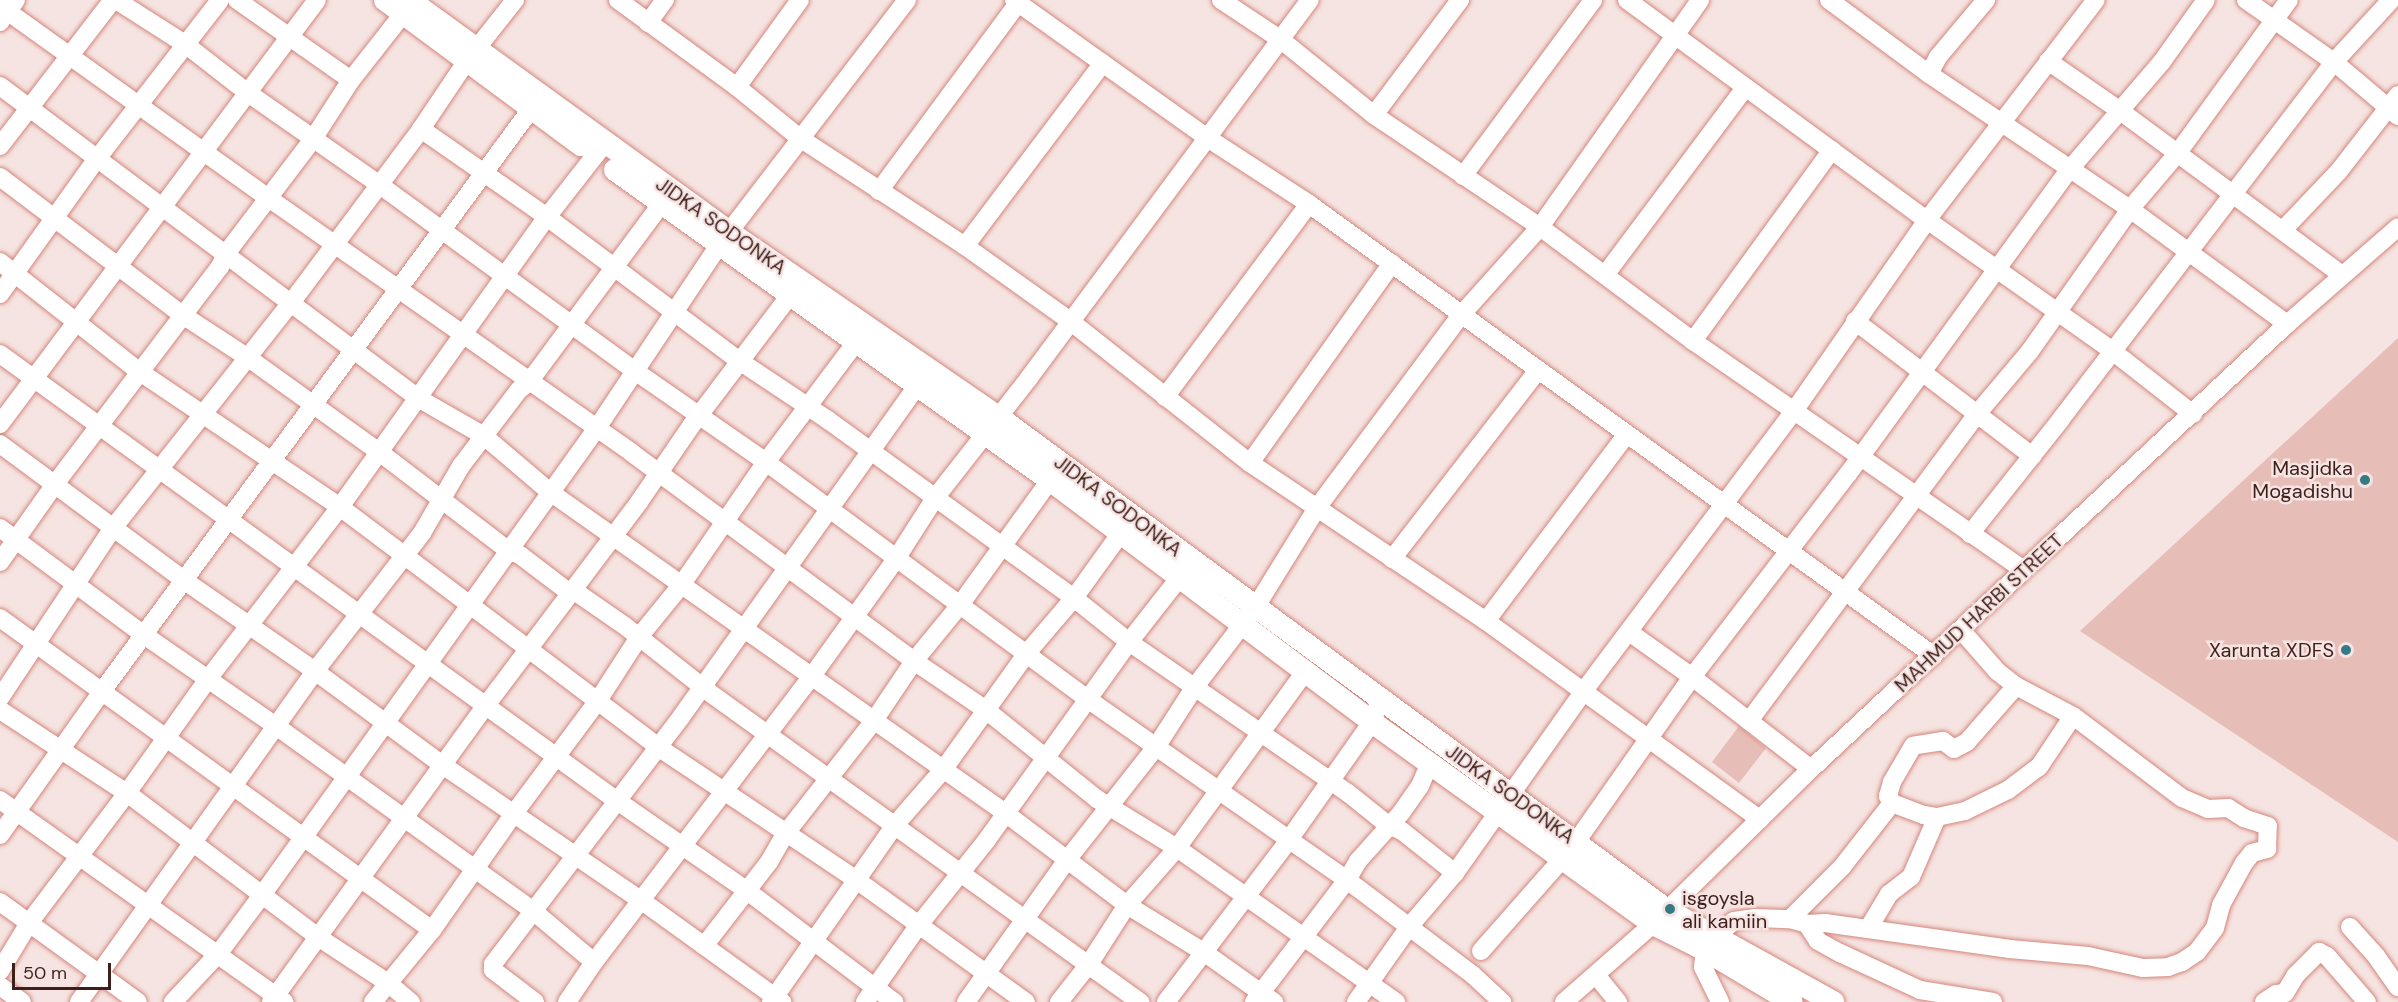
<!DOCTYPE html>
<html>
<head>
<meta charset="utf-8">
<style>
  body { margin:0 }
  #map { position:relative; width:2398px; height:1002px; overflow:hidden; background:#f6e4e2; font-family:"DM Sans",sans-serif }
  div>[style] { position:absolute }
  [style*='--x'] { left:calc(var(--x)*1px); top:calc(var(--y)*1px); width:calc(var(--w)*1px); rotate:calc(var(--a)*1deg) }
  .green>* { inset:0; background:#e7bdb7 }
  .roads { filter:drop-shadow(0 0 2px #d4877c) drop-shadow(0 0 2px #d4877c) }
  .minor>* { height:18px; margin:-9px; padding:0 9px; transform-origin:9px; border-radius:9px; background:#fff }
  .major>* { height:22px; margin:-11px; padding:0 11px; transform-origin:11px; border-radius:11px; background:#fff }
  .dots>* { width:16px; height:16px; translate:-50% -50%; box-sizing:border-box; border:3px solid #f6e4e2; border-radius:50% }
  span { translate:-50% -50%; white-space:nowrap; text-align:center; line-height:1.15; -webkit-text-stroke:5px #f6e4e2; paint-order:stroke }
  .street-label { font-size:20px; color:#3e1f1b }
  .poi-label { font-size:20px; color:#3e1f1b }
  .right { translate:-100% -50%; text-align:right }
  .left { translate:0 -50%; text-align:left }
  .scale { position:absolute; left:12px; top:963px; width:99px; height:27px; box-sizing:border-box; border:3px solid #3e1f1b; border-top:0; padding-left:8px; font-size:18px; line-height:21px; white-space:nowrap; color:#3e1f1b; -webkit-text-stroke:4px #f6e4e2; paint-order:stroke }
</style>
</head>
<body>
<div id="map">
  <div class="green">
    <i style="clip-path:polygon(2398px 338px,2398px 842px,2080px 631px)"></i>
    <i style="clip-path:polygon(1739px 726px,1766px 748px,1739px 783px,1712px 762px)"></i>
  </div>
  <div class="roads">
    <div class="minor">
      <i style="--x:116;--y:0;--w:82;--a:32.5"></i>
      <i style="--x:185;--y:44;--w:80;--a:37.9"></i>
      <i style="--x:248;--y:93;--w:161;--a:34.9"></i>
      <i style="--x:380;--y:185;--w:316;--a:36.1"></i>
      <i style="--x:635;--y:371;--w:160;--a:34.8"></i>
      <i style="--x:766;--y:462;--w:401;--a:36.4"></i>
      <i style="--x:1089;--y:700;--w:315;--a:34.9"></i>
      <i style="--x:1347;--y:880;--w:158;--a:37"></i>
      <i style="--x:1473;--y:975;--w:40;--a:43"></i>
      <i style="--x:237;--y:0;--w:139;--a:35.1"></i>
      <i style="--x:618;--y:0;--w:147;--a:36.2"></i>
      <i style="--x:737;--y:87;--w:82;--a:39.1"></i>
      <i style="--x:801;--y:139;--w:196;--a:33.1"></i>
      <i style="--x:965;--y:246;--w:129;--a:35.5"></i>
      <i style="--x:1070;--y:321;--w:229;--a:38.3"></i>
      <i style="--x:1250;--y:463;--w:284;--a:33.8"></i>
      <i style="--x:1486;--y:621;--w:338;--a:35.9"></i>
      <i style="--x:1014;--y:0;--w:236;--a:35.5"></i>
      <i style="--x:1206;--y:137;--w:123;--a:33"></i>
      <i style="--x:1309;--y:204;--w:771;--a:35.87"></i>
      <i style="--x:1221;--y:0;--w:71;--a:33.5"></i>
      <i style="--x:1280;--y:39;--w:121;--a:39"></i>
      <i style="--x:1374;--y:115;--w:200;--a:34"></i>
      <i style="--x:1540;--y:227;--w:191;--a:36.7"></i>
      <i style="--x:1693;--y:341;--w:402;--a:34.7"></i>
      <i style="--x:1627;--y:0;--w:372;--a:36.3"></i>
      <i style="--x:1927;--y:220;--w:225;--a:35.2"></i>
      <i style="--x:2111;--y:350;--w:104;--a:38"></i>
      <i style="--x:1829;--y:0;--w:124;--a:36.5"></i>
      <i style="--x:1929;--y:74;--w:242;--a:33.9"></i>
      <i style="--x:2130;--y:209;--w:195;--a:36.2"></i>
      <i style="--x:2246;--y:0;--w:108;--a:35.2"></i>
      <i style="--x:2334;--y:62;--w:84;--a:40.2"></i>
      <i style="--x:0;--y:6;--w:328;--a:35.6"></i>
      <i style="--x:267;--y:197;--w:446;--a:35"></i>
      <i style="--x:632;--y:453;--w:350;--a:36.4"></i>
      <i style="--x:914;--y:661;--w:87;--a:34.2"></i>
      <i style="--x:986;--y:710;--w:142;--a:38.7"></i>
      <i style="--x:1097;--y:799;--w:94;--a:31.5"></i>
      <i style="--x:1177;--y:848;--w:268;--a:35.1"></i>
      <i style="--x:0;--y:22;--w:27;--a:-54"></i>
      <i style="--x:648;--y:23;--w:29;--a:-54"></i>
      <i style="--x:2048;--y:61;--w:86;--a:34.6"></i>
      <i style="--x:2119;--y:110;--w:277;--a:36.5"></i>
      <i style="--x:1929;--y:74;--w:19;--a:-62"></i>
      <i style="--x:1938;--y:57;--w:75;--a:-49.9"></i>
      <i style="--x:0;--y:86;--w:522;--a:36.74"></i>
      <i style="--x:418;--y:398;--w:76;--a:29.9"></i>
      <i style="--x:484;--y:436;--w:87;--a:40.3"></i>
      <i style="--x:550;--y:492;--w:555;--a:35.18"></i>
      <i style="--x:1004;--y:812;--w:154;--a:37.1"></i>
      <i style="--x:1127;--y:905;--w:92;--a:31.6"></i>
      <i style="--x:1205;--y:953;--w:85;--a:35.4"></i>
      <i style="--x:737;--y:87;--w:107;--a:-54.1"></i>
      <i style="--x:1374;--y:115;--w:144;--a:-53.2"></i>
      <i style="--x:421;--y:129;--w:154;--a:34.9"></i>
      <i style="--x:547;--y:217;--w:242;--a:36.8"></i>
      <i style="--x:741;--y:362;--w:105;--a:33.7"></i>
      <i style="--x:828;--y:420;--w:304;--a:35.9"></i>
      <i style="--x:1074;--y:598;--w:70;--a:38.7"></i>
      <i style="--x:1129;--y:642;--w:266;--a:34.6"></i>
      <i style="--x:1348;--y:793;--w:51;--a:38.7"></i>
      <i style="--x:1388;--y:825;--w:15;--a:23"></i>
      <i style="--x:1402;--y:831;--w:68;--a:38.4"></i>
      <i style="--x:0;--y:146;--w:185;--a:-52.3"></i>
      <i style="--x:1463;--y:176;--w:219;--a:-53.5"></i>
      <i style="--x:0;--y:177;--w:231;--a:37.1"></i>
      <i style="--x:184;--y:316;--w:75;--a:33.1"></i>
      <i style="--x:247;--y:357;--w:161;--a:35.7"></i>
      <i style="--x:378;--y:451;--w:165;--a:37.4"></i>
      <i style="--x:509;--y:551;--w:12;--a:20"></i>
      <i style="--x:520;--y:555;--w:58;--a:37.3"></i>
      <i style="--x:566;--y:590;--w:7;--a:0"></i>
      <i style="--x:573;--y:590;--w:63;--a:34.7"></i>
      <i style="--x:625;--y:626;--w:108;--a:38.2"></i>
      <i style="--x:710;--y:693;--w:530;--a:35.7"></i>
      <i style="--x:879;--y:191;--w:234;--a:-53.5"></i>
      <i style="--x:2283;--y:230;--w:81;--a:-46.5"></i>
      <i style="--x:2339;--y:171;--w:96;--a:-52.2"></i>
      <i style="--x:965;--y:246;--w:229;--a:-53"></i>
      <i style="--x:0;--y:262;--w:178;--a:38.2"></i>
      <i style="--x:140;--y:372;--w:241;--a:34"></i>
      <i style="--x:340;--y:507;--w:398;--a:37"></i>
      <i style="--x:658;--y:747;--w:241;--a:33.8"></i>
      <i style="--x:858;--y:881;--w:207;--a:35.8"></i>
      <i style="--x:1605;--y:275;--w:234;--a:-53.2"></i>
      <i style="--x:0;--y:294;--w:165;--a:-54.4"></i>
      <i style="--x:96;--y:160;--w:202;--a:-52.2"></i>
      <i style="--x:1855;--y:321;--w:223;--a:37.3"></i>
      <i style="--x:1693;--y:341;--w:236;--a:-54"></i>
      <i style="--x:0;--y:354;--w:761;--a:35.91"></i>
      <i style="--x:616;--y:800;--w:158;--a:34.7"></i>
      <i style="--x:746;--y:890;--w:186;--a:37.1"></i>
      <i style="--x:1165;--y:397;--w:241;--a:-53.3"></i>
      <i style="--x:0;--y:424;--w:529;--a:-53.22"></i>
      <i style="--x:0;--y:444;--w:230;--a:36.5"></i>
      <i style="--x:185;--y:581;--w:158;--a:34.7"></i>
      <i style="--x:315;--y:671;--w:160;--a:36.4"></i>
      <i style="--x:444;--y:766;--w:240;--a:34.3"></i>
      <i style="--x:642;--y:901;--w:173;--a:35.8"></i>
      <i style="--x:1250;--y:463;--w:245;--a:-54.6"></i>
      <i style="--x:0;--y:528;--w:179;--a:36.6"></i>
      <i style="--x:144;--y:635;--w:160;--a:34.6"></i>
      <i style="--x:276;--y:726;--w:315;--a:35.7"></i>
      <i style="--x:532;--y:910;--w:81;--a:40"></i>
      <i style="--x:1970;--y:534;--w:147;--a:-51.6"></i>
      <i style="--x:2061;--y:419;--w:449;--a:-52.6"></i>
      <i style="--x:2334;--y:62;--w:84;--a:-47.4"></i>
      <i style="--x:1392;--y:559;--w:239;--a:-52.3"></i>
      <i style="--x:0;--y:562;--w:95;--a:-54.8"></i>
      <i style="--x:55;--y:484;--w:273;--a:-52.8"></i>
      <i style="--x:220;--y:267;--w:13;--a:-67"></i>
      <i style="--x:225;--y:255;--w:146;--a:-52.8"></i>
      <i style="--x:313;--y:139;--w:70;--a:-57.2"></i>
      <i style="--x:351;--y:80;--w:84;--a:-51.8"></i>
      <i style="--x:0;--y:618;--w:533;--a:35.84"></i>
      <i style="--x:1486;--y:621;--w:234;--a:-53"></i>
      <i style="--x:1629;--y:632;--w:77;--a:35.5"></i>
      <i style="--x:1692;--y:677;--w:150;--a:37.7"></i>
      <i style="--x:2016;--y:686;--w:74;--a:131.2"></i>
      <i style="--x:1967;--y:742;--w:15;--a:152"></i>
      <i style="--x:1954;--y:749;--w:14;--a:-144"></i>
      <i style="--x:1943;--y:741;--w:30;--a:171"></i>
      <i style="--x:1913;--y:746;--w:42;--a:120.3"></i>
      <i style="--x:1892;--y:782;--w:15;--a:106"></i>
      <i style="--x:1888;--y:796;--w:8;--a:60"></i>
      <i style="--x:1892;--y:803;--w:34;--a:21"></i>
      <i style="--x:1924;--y:815;--w:13;--a:9"></i>
      <i style="--x:1937;--y:817;--w:29;--a:-12"></i>
      <i style="--x:1965;--y:811;--w:48;--a:-26"></i>
      <i style="--x:2008;--y:790;--w:39;--a:-37"></i>
      <i style="--x:2039;--y:767;--w:61;--a:-56.3"></i>
      <i style="--x:0;--y:698;--w:204;--a:-56.4"></i>
      <i style="--x:113;--y:528;--w:287;--a:-51.7"></i>
      <i style="--x:291;--y:303;--w:217;--a:-53.2"></i>
      <i style="--x:421;--y:129;--w:81;--a:-56.1"></i>
      <i style="--x:466;--y:62;--w:79;--a:-51.7"></i>
      <i style="--x:0;--y:710;--w:152;--a:33.2"></i>
      <i style="--x:127;--y:793;--w:239;--a:37"></i>
      <i style="--x:318;--y:937;--w:84;--a:33.3"></i>
      <i style="--x:388;--y:983;--w:30;--a:40"></i>
      <i style="--x:1749;--y:721;--w:382;--a:-53.4"></i>
      <i style="--x:1977;--y:414;--w:82;--a:-49.9"></i>
      <i style="--x:2030;--y:351;--w:174;--a:-54.8"></i>
      <i style="--x:2130;--y:209;--w:72;--a:-49.5"></i>
      <i style="--x:2177;--y:154;--w:190;--a:-54"></i>
      <i style="--x:0;--y:800;--w:349;--a:35.4"></i>
      <i style="--x:0;--y:835;--w:178;--a:-54.6"></i>
      <i style="--x:103;--y:690;--w:722;--a:-53.62"></i>
      <i style="--x:1576;--y:842;--w:202;--a:-54.9"></i>
      <i style="--x:1692;--y:677;--w:256;--a:-52.5"></i>
      <i style="--x:1848;--y:474;--w:377;--a:-54"></i>
      <i style="--x:2070;--y:169;--w:140;--a:-49.4"></i>
      <i style="--x:2161;--y:63;--w:77;--a:-54.5"></i>
      <i style="--x:0;--y:902;--w:170;--a:35.9"></i>
      <i style="--x:1790;--y:919;--w:74;--a:-45"></i>
      <i style="--x:1842;--y:867;--w:81;--a:-52"></i>
      <i style="--x:1807;--y:924;--w:18;--a:-3"></i>
      <i style="--x:1825;--y:923;--w:187;--a:8"></i>
      <i style="--x:2010;--y:949;--w:78;--a:5.1"></i>
      <i style="--x:2088;--y:956;--w:56;--a:12.3"></i>
      <i style="--x:2143;--y:968;--w:25;--a:-2"></i>
      <i style="--x:2168;--y:967;--w:15;--a:-20"></i>
      <i style="--x:2182;--y:962;--w:18;--a:-34"></i>
      <i style="--x:2197;--y:952;--w:30;--a:-53"></i>
      <i style="--x:2215;--y:928;--w:24;--a:-75"></i>
      <i style="--x:2221;--y:905;--w:48;--a:-61.3"></i>
      <i style="--x:2244;--y:863;--w:13;--a:-51"></i>
      <i style="--x:2252;--y:853;--w:16;--a:-15"></i>
      <i style="--x:2267;--y:849;--w:23;--a:-88"></i>
      <i style="--x:2268;--y:826;--w:25;--a:-162"></i>
      <i style="--x:2244;--y:818;--w:19;--a:-148"></i>
      <i style="--x:2228;--y:808;--w:20;--a:177"></i>
      <i style="--x:2208;--y:809;--w:28;--a:-157"></i>
      <i style="--x:2182;--y:798;--w:136;--a:-143"></i>
      <i style="--x:2073;--y:716;--w:64;--a:-152.2"></i>
      <i style="--x:2016;--y:686;--w:24;--a:-142"></i>
      <i style="--x:1997;--y:671;--w:55;--a:-131.3"></i>
      <i style="--x:2350;--y:927;--w:39;--a:48"></i>
      <i style="--x:2376;--y:956;--w:38;--a:55"></i>
      <i style="--x:1868;--y:929;--w:41;--a:-59"></i>
      <i style="--x:1889;--y:894;--w:28;--a:-38"></i>
      <i style="--x:1911;--y:877;--w:65;--a:-66.6"></i>
      <i style="--x:1716;--y:936;--w:23;--a:-40"></i>
      <i style="--x:1734;--y:921;--w:22;--a:-8"></i>
      <i style="--x:1756;--y:918;--w:34;--a:2"></i>
      <i style="--x:1790;--y:919;--w:18;--a:16"></i>
      <i style="--x:1807;--y:924;--w:20;--a:57"></i>
      <i style="--x:1818;--y:941;--w:25;--a:29"></i>
      <i style="--x:1840;--y:953;--w:88;--a:24.8"></i>
      <i style="--x:1920;--y:990;--w:74;--a:9.3"></i>
      <i style="--x:704;--y:946;--w:106;--a:-52.3"></i>
      <i style="--x:769;--y:862;--w:34;--a:-60"></i>
      <i style="--x:786;--y:833;--w:141;--a:-51.9"></i>
      <i style="--x:873;--y:722;--w:73;--a:-56.1"></i>
      <i style="--x:914;--y:661;--w:72;--a:-50.6"></i>
      <i style="--x:960;--y:605;--w:154;--a:-54.2"></i>
      <i style="--x:1705;--y:950;--w:17;--a:97"></i>
      <i style="--x:1703;--y:967;--w:39;--a:64"></i>
      <i style="--x:1481;--y:951;--w:123;--a:-48.6"></i>
      <i style="--x:0;--y:971;--w:56;--a:-58.9"></i>
      <i style="--x:29;--y:923;--w:163;--a:-53"></i>
      <i style="--x:127;--y:793;--w:140;--a:-54.6"></i>
      <i style="--x:208;--y:679;--w:217;--a:-52.5"></i>
      <i style="--x:340;--y:507;--w:356;--a:-54.5"></i>
      <i style="--x:547;--y:217;--w:93;--a:-52"></i>
      <i style="--x:1596;--y:975;--w:35;--a:51"></i>
      <i style="--x:0;--y:986;--w:27;--a:36"></i>
      <i style="--x:79;--y:1002;--w:407;--a:-54.5"></i>
      <i style="--x:315;--y:671;--w:175;--a:-52.2"></i>
      <i style="--x:422;--y:533;--w:78;--a:-59.8"></i>
      <i style="--x:461;--y:466;--w:96;--a:-52.7"></i>
      <i style="--x:519;--y:390;--w:13;--a:-39"></i>
      <i style="--x:529;--y:382;--w:222;--a:-53.4"></i>
      <i style="--x:173;--y:1002;--w:67;--a:-46.8"></i>
      <i style="--x:219;--y:953;--w:72;--a:-53.4"></i>
      <i style="--x:262;--y:895;--w:575;--a:-54.35"></i>
      <i style="--x:597;--y:428;--w:220;--a:-56.3"></i>
      <i style="--x:719;--y:245;--w:309;--a:-52.5"></i>
      <i style="--x:271;--y:1002;--w:368;--a:-54.1"></i>
      <i style="--x:487;--y:704;--w:253;--a:-53"></i>
      <i style="--x:639;--y:502;--w:92;--a:-55.6"></i>
      <i style="--x:691;--y:426;--w:164;--a:-52.9"></i>
      <i style="--x:373;--y:1002;--w:93;--a:-50.7"></i>
      <i style="--x:432;--y:930;--w:144;--a:-54.9"></i>
      <i style="--x:515;--y:812;--w:137;--a:-53.3"></i>
      <i style="--x:597;--y:702;--w:77;--a:-57.1"></i>
      <i style="--x:639;--y:637;--w:68;--a:-50.9"></i>
      <i style="--x:682;--y:584;--w:148;--a:-55.5"></i>
      <i style="--x:766;--y:462;--w:151;--a:-53.1"></i>
      <i style="--x:535;--y:1002;--w:53;--a:-142.7"></i>
      <i style="--x:493;--y:970;--w:6;--a:-90"></i>
      <i style="--x:493;--y:964;--w:310;--a:-52.7"></i>
      <i style="--x:681;--y:717;--w:408;--a:-54.5"></i>
      <i style="--x:567;--y:1002;--w:48;--a:-56"></i>
      <i style="--x:594;--y:962;--w:360;--a:-52.7"></i>
      <i style="--x:812;--y:676;--w:144;--a:-54.3"></i>
      <i style="--x:896;--y:559;--w:72;--a:-57.4"></i>
      <i style="--x:935;--y:498;--w:152;--a:-51.9"></i>
      <i style="--x:1029;--y:378;--w:471;--a:-53.4"></i>
      <i style="--x:771;--y:1002;--w:216;--a:-55"></i>
      <i style="--x:895;--y:825;--w:73;--a:-48.9"></i>
      <i style="--x:943;--y:770;--w:144;--a:-54.3"></i>
      <i style="--x:1027;--y:653;--w:72;--a:-49.5"></i>
      <i style="--x:1074;--y:598;--w:92;--a:-54.2"></i>
      <i style="--x:865;--y:1002;--w:93;--a:-55.1"></i>
      <i style="--x:918;--y:926;--w:109;--a:-51.3"></i>
      <i style="--x:986;--y:841;--w:245;--a:-54.3"></i>
      <i style="--x:1129;--y:642;--w:83;--a:-51.9"></i>
      <i style="--x:966;--y:1002;--w:174;--a:-54.6"></i>
      <i style="--x:1067;--y:860;--w:144;--a:-51.8"></i>
      <i style="--x:1156;--y:747;--w:70;--a:-57.2"></i>
      <i style="--x:1194;--y:688;--w:101;--a:-52.7"></i>
      <i style="--x:1255;--y:608;--w:118;--a:-58.2"></i>
      <i style="--x:1317;--y:508;--w:241;--a:-53.3"></i>
      <i style="--x:1461;--y:315;--w:118;--a:-48.1"></i>
      <i style="--x:1540;--y:227;--w:278;--a:-54.8"></i>
      <i style="--x:1059;--y:1002;--w:48;--a:-51.7"></i>
      <i style="--x:1089;--y:964;--w:70;--a:-57.2"></i>
      <i style="--x:1127;--y:905;--w:76;--a:-48.7"></i>
      <i style="--x:1177;--y:848;--w:218;--a:-54"></i>
      <i style="--x:1166;--y:1002;--w:202;--a:-52.8"></i>
      <i style="--x:1288;--y:841;--w:146;--a:-54.8"></i>
      <i style="--x:1372;--y:722;--w:23;--a:-70"></i>
      <i style="--x:1254;--y:1002;--w:153;--a:-52.7"></i>
      <i style="--x:1347;--y:880;--w:22;--a:-60"></i>
      <i style="--x:1358;--y:861;--w:64;--a:-48.1"></i>
      <i style="--x:1401;--y:813;--w:33;--a:-55"></i>
      <i style="--x:1420;--y:786;--w:25;--a:-67"></i>
      <i style="--x:1356;--y:1002;--w:92;--a:-54.8"></i>
      <i style="--x:1409;--y:927;--w:71;--a:-49.6"></i>
      <i style="--x:1455;--y:873;--w:222;--a:-54.7"></i>
      <i style="--x:1583;--y:692;--w:351;--a:-53.1"></i>
      <i style="--x:1794;--y:411;--w:233;--a:-55.1"></i>
      <i style="--x:1927;--y:220;--w:277;--a:-52.5"></i>
      <i style="--x:1564;--y:1002;--w:118;--a:-41.2"></i>
      <i style="--x:1653;--y:924;--w:221;--a:-44.5"></i>
      <i style="--x:1811;--y:769;--w:652;--a:-43.07"></i>
      <i style="--x:2287;--y:324;--w:147;--a:-41.1"></i>
      <i style="--x:2264;--y:1002;--w:14;--a:-34"></i>
      <i style="--x:2276;--y:994;--w:9;--a:-6"></i>
      <i style="--x:2285;--y:993;--w:21;--a:-59"></i>
      <i style="--x:2296;--y:975;--w:33;--a:-45"></i>
      <i style="--x:2319;--y:952;--w:9;--a:27"></i>
      <i style="--x:2327;--y:956;--w:61;--a:49"></i>
    </div>
    <div class="major">
      <i style="--x:385;--y:0;--w:244;--a:36.5"></i>
      <i style="--x:409;--y:0;--w:395;--a:35.9"></i>
      <i style="--x:729;--y:232;--w:325;--a:34.5"></i>
      <i style="--x:997;--y:416;--w:832;--a:36.4"></i>
      <i style="--x:1667;--y:910;--w:190;--a:29"></i>
      <i style="--x:615;--y:170;--w:534;--a:35.48"></i>
      <i style="--x:1050;--y:480;--w:403;--a:36.9"></i>
      <i style="--x:1372;--y:722;--w:346;--a:35.7"></i>
      <i style="--x:1653;--y:924;--w:58;--a:26.6"></i>
      <i style="--x:1705;--y:950;--w:101;--a:30.9"></i>
    </div>
  </div>
  <div class="dots">
    <i style="left:2365px;top:480px;background:#347b85"></i>
    <i style="left:2346px;top:650px;background:#347b85"></i>
    <i style="left:1670px;top:909px;background:#347b85"></i>
  </div>
  <div class="street-label">
    <span style="left:721px;top:226px;rotate:35deg">JIDKA SODONKA</span>
    <span style="left:1118px;top:506px;rotate:37deg">JIDKA SODONKA</span>
    <span style="left:1979px;top:613px;rotate:-43deg">MAHMUD HARBI STREET</span>
    <span style="left:1510px;top:794px;rotate:36deg">JIDKA SODONKA</span>
  </div>
  <div class="poi-label">
    <span class="right" style="left:2353px;top:480px">Masjidka<br>Mogadishu</span>
    <span class="right" style="left:2334px;top:650px">Xarunta XDFS</span>
    <span class="left" style="left:1682px;top:910px">isgoysla<br>ali kamiin</span>
  </div>
  <div class="scale">50 m</div>
</div>
</body>
</html>
